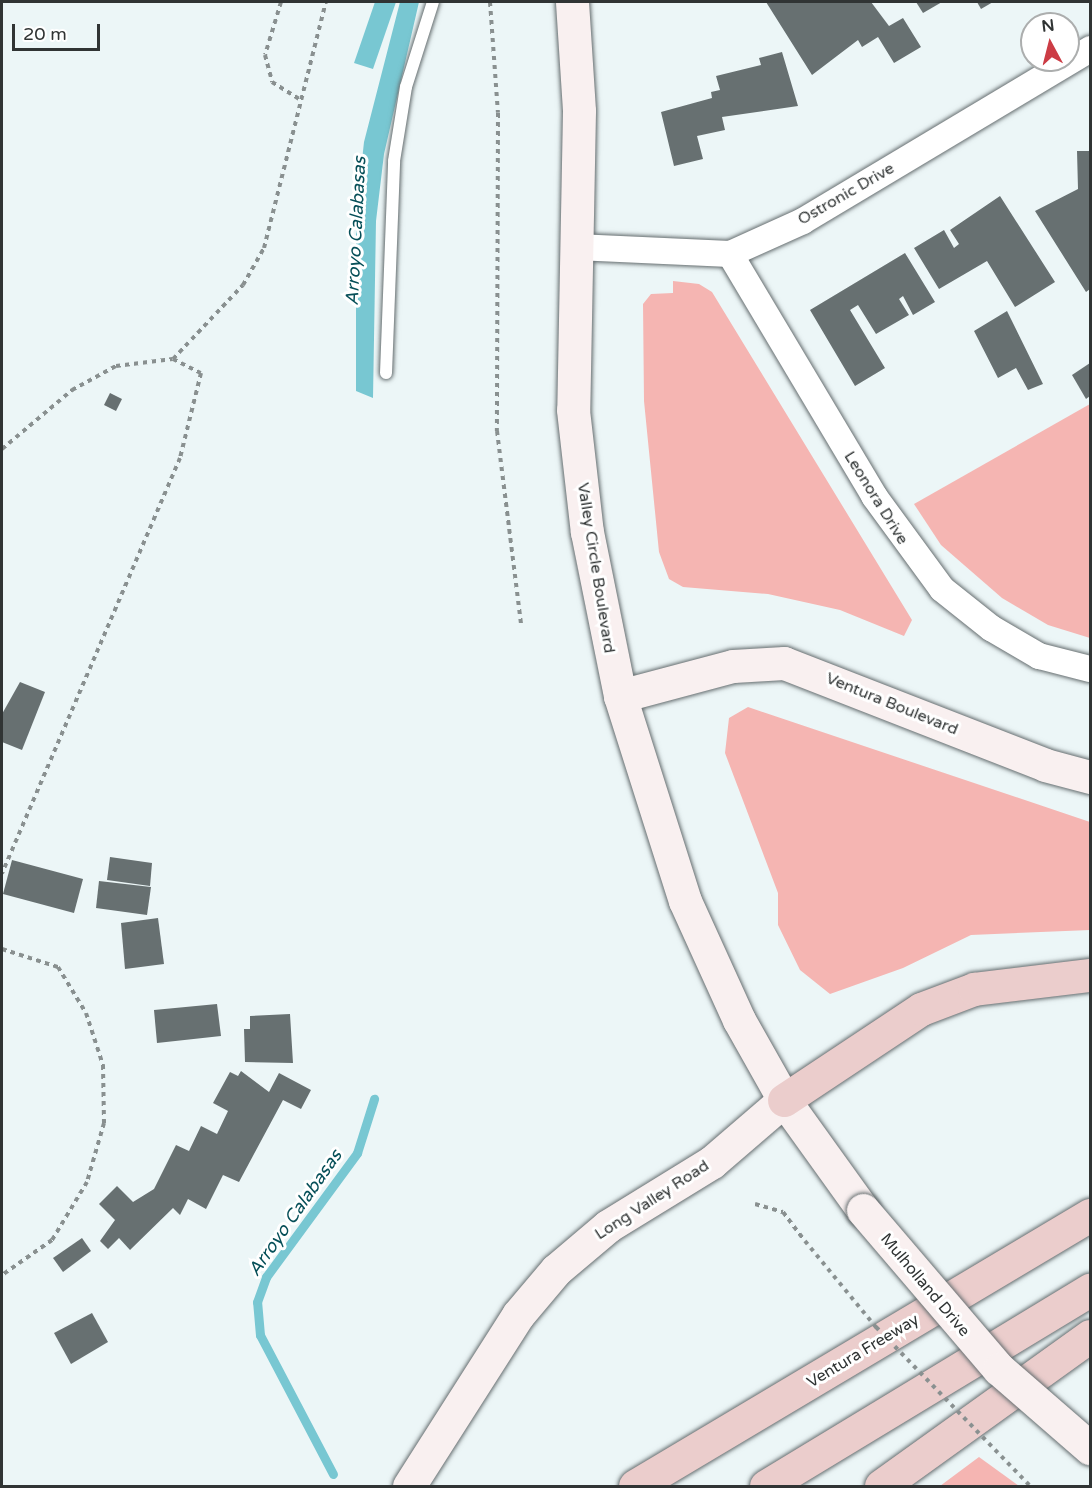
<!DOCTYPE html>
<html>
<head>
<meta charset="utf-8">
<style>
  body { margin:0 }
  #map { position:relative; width:1092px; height:1488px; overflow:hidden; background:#ecf6f7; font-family:"Varela Round",sans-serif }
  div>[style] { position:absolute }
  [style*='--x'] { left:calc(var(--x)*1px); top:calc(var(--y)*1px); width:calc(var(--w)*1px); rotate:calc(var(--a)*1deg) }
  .green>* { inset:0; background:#f5b5b2 }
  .water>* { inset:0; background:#78c7d2 }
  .stream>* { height:9px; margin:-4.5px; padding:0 4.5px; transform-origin:4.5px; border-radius:4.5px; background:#78c7d2 }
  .building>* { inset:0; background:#677071 }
  .path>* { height:4px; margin-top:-2px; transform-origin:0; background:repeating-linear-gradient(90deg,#899090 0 4.5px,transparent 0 9px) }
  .roads { filter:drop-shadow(0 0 2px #666e70) drop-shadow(0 0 2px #666e70) }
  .lane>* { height:12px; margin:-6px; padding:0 6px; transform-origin:6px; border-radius:6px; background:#fff }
  .street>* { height:26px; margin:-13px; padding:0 13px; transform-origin:13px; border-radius:13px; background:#fff }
  .secondary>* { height:33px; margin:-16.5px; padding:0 16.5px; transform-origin:16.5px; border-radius:16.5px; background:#f9f0f0 }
  .highway>* { height:33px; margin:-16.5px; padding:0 16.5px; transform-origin:16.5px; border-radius:16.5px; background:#ebcdcc }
  .path-bridge>* { height:4px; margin-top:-2px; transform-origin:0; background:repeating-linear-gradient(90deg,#899090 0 4.5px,transparent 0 9px) }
  .bridges { filter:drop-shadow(0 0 2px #666e70) drop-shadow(0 0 2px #666e70) }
  .secondary-bridge>* { height:33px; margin:-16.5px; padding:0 16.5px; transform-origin:16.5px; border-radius:16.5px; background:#f9f0f0 }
  span { translate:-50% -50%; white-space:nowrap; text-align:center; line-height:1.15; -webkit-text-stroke:6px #fff; paint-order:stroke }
  .street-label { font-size:16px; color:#303434 }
  .water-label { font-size:18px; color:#064f58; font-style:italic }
  .frame { position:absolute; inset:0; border:3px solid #303434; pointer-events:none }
  .north { position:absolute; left:1020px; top:12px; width:60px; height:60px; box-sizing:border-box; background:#fff; border:2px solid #acaeae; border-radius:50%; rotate:353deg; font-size:16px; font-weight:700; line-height:24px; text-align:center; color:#303434 }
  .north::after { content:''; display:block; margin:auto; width:21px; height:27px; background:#cc3c45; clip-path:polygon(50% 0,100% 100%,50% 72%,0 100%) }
  .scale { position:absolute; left:12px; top:24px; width:88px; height:27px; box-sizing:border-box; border:3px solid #303434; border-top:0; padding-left:8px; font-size:18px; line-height:21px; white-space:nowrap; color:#303434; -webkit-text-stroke:4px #fff; paint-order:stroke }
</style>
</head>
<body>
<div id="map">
  <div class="green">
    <i style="clip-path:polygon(673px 281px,699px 284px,712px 292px,912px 620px,904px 636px,840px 610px,768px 594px,683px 587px,669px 579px,659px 552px,644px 401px,643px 304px,651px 294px,673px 293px)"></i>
    <i style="clip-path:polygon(1090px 404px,1090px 638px,1048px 625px,1002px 598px,941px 545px,914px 504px)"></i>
    <i style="clip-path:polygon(748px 707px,1090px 822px,1090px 930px,971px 935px,903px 968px,830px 994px,800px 970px,778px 925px,778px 893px,725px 753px,729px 718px)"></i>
    <i style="clip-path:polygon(979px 1457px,1019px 1486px,940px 1486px)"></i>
  </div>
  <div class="water">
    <i style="clip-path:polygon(375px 2px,396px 2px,373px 69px,354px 63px)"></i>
    <i style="clip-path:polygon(400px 2px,419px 2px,384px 154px,376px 221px,373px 398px,356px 391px,356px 215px,364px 142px)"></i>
  </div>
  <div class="stream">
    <i style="--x:333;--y:1474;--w:157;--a:-117.7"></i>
    <i style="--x:260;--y:1335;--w:33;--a:-95"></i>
    <i style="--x:257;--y:1302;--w:27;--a:-70"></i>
    <i style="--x:266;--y:1277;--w:154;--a:-53.7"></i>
    <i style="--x:357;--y:1153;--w:57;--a:-72.5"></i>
  </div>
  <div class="building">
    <i style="clip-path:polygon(766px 2px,871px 2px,889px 26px,903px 18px,921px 47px,894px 63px,878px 37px,862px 47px,858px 40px,812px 75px)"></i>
    <i style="clip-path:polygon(916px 2px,942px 2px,923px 13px)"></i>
    <i style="clip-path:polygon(977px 2px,993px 2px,981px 9px)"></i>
    <i style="clip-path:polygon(782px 52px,798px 106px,722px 117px,725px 130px,697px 136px,703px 159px,674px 166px,661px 112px,712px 98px,711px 92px,720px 90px,716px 76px,761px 65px,759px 58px)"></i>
    <i style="clip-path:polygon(1077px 151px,1090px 151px,1090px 289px,1086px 292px,1035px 211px,1078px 189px)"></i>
    <i style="clip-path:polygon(1000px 196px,1055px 282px,1015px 307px,987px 261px,939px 289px,914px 248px,944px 230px,954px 248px,959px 244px,950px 230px)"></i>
    <i style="clip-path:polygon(905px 253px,935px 302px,913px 315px,903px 296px,899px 299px,909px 315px,876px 334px,858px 305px,850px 310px,885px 368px,855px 386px,810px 310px)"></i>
    <i style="clip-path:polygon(1007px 311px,1043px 384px,1028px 390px,1016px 368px,998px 378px,974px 331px)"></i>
    <i style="clip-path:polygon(1090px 363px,1090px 396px,1086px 399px,1072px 375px)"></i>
    <i style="clip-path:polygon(110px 393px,122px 399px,116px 411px,104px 405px)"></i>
    <i style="clip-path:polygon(20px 682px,45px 692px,22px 750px,2px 742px,2px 714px)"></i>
    <i style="clip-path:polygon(110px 857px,152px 863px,150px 886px,107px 880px)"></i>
    <i style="clip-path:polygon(12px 860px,83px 879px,74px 913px,3px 894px)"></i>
    <i style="clip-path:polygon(99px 881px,151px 887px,147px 915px,96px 908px)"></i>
    <i style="clip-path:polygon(158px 918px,164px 964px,125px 969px,121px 923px)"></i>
    <i style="clip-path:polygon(217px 1004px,221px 1036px,157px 1043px,154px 1010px)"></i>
    <i style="clip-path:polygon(290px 1014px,293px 1063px,245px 1062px,244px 1029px,250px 1029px,250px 1016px)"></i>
    <i style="clip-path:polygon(241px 1071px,269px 1092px,279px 1073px,311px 1090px,301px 1109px,283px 1100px,239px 1182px,223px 1175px,206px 1209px,188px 1199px,180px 1215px,173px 1208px,130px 1250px,119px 1238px,108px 1249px,100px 1241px,115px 1220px,99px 1204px,117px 1186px,133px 1202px,154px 1189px,176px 1145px,189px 1151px,201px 1126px,217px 1134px,228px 1111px,213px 1103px,230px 1072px,238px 1076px)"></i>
    <i style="clip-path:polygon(82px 1238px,91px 1251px,63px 1272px,53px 1258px)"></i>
    <i style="clip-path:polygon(92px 1313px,108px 1342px,71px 1364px,54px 1333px)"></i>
  </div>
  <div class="path">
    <i style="--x:281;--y:2;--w:55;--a:106.8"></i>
    <i style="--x:265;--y:55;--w:28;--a:75"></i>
    <i style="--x:272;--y:82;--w:34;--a:32"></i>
    <i style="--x:490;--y:2;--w:111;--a:85.9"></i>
    <i style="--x:498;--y:113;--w:318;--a:90.2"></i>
    <i style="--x:497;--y:431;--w:194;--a:82.9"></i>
    <i style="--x:173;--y:359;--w:102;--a:-46.6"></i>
    <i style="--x:243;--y:285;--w:43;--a:-60.4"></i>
    <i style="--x:264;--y:248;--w:254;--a:-75.9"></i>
    <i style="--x:2;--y:449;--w:92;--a:-40.1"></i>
    <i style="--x:72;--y:390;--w:50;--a:-28.6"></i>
    <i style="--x:116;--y:366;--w:57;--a:-7"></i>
    <i style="--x:173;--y:359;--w:31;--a:27"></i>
    <i style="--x:201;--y:373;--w:88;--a:103.9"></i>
    <i style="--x:180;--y:458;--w:452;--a:113.2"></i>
    <i style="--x:2;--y:949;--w:59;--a:17.8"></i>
    <i style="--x:58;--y:967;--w:54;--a:58.7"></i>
    <i style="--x:86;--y:1013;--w:55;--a:71.9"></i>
    <i style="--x:103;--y:1065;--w:58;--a:89"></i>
    <i style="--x:104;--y:1123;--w:61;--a:106.1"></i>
    <i style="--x:87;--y:1182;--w:68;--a:121.1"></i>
    <i style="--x:52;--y:1240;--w:61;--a:145"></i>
    <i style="--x:755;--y:1204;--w:29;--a:16"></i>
    <i style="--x:783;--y:1212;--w:36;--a:53"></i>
  </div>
  <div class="roads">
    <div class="lane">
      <i style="--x:386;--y:373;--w:212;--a:-87.8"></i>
      <i style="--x:394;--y:161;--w:75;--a:-80.8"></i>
      <i style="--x:406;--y:87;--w:89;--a:-72.4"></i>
    </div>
    <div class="street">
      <i style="--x:576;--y:247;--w:154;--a:2.6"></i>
      <i style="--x:730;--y:254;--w:80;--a:-24.3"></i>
      <i style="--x:803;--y:221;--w:335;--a:-30.9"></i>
      <i style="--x:730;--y:254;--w:282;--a:59.2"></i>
      <i style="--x:874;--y:496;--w:115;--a:53.8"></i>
      <i style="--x:942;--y:589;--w:63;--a:38.5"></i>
      <i style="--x:991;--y:628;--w:56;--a:30.3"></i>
      <i style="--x:1039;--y:656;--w:53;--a:14.3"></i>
    </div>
    <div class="secondary">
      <i style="--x:572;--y:2;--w:109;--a:86.3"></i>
      <i style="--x:579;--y:111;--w:299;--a:91.1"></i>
      <i style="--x:573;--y:410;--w:123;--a:83.5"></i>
      <i style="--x:587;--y:532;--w:167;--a:78.6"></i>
      <i style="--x:620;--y:696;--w:215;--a:72.4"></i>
      <i style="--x:685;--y:901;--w:131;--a:65.6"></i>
      <i style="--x:739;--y:1020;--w:92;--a:60.6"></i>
      <i style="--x:784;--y:1100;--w:135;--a:54.3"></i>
      <i style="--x:620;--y:696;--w:117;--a:-14.9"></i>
      <i style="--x:733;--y:666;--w:51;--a:-3.4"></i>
      <i style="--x:784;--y:663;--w:280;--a:21.3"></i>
      <i style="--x:1045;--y:765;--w:47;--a:14.9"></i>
      <i style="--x:409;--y:1486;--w:203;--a:-57.5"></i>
      <i style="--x:518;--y:1315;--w:59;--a:-49.8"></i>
      <i style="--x:556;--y:1270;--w:68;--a:-40.2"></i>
      <i style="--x:608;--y:1226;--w:122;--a:-31.6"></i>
      <i style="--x:712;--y:1162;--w:95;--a:-40.7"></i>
    </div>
    <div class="highway">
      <i style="--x:784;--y:1100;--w:164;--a:-33.6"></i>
      <i style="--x:921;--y:1009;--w:57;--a:-20.7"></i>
      <i style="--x:974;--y:989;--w:117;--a:-6.9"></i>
      <i style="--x:635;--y:1486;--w:530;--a:-30.78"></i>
      <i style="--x:766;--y:1486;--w:379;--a:-31.2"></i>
      <i style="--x:881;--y:1486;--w:257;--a:-35.7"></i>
    </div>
  </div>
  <div class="path-bridge">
    <i style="--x:805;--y:1241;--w:112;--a:50.5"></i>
    <i style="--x:876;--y:1327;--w:221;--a:45.9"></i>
  </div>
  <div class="bridges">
    <div class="secondary-bridge">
      <i style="--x:863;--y:1210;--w:209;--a:49.5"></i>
      <i style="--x:999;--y:1369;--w:121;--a:41"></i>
    </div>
  </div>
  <div class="street-label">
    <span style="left:846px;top:194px;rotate:-30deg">Ostronic Drive</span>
    <span style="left:876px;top:498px;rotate:58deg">Leonora Drive</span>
    <span style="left:596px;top:568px;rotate:81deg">Valley Circle Boulevard</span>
    <span style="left:892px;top:704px;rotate:22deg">Ventura Boulevard</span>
    <span style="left:652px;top:1200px;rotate:-33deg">Long Valley Road</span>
    <span style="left:925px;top:1285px;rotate:50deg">Mulholland Drive</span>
    <span style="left:863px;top:1351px;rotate:-31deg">Ventura Freeway</span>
  </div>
  <div class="water-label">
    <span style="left:356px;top:231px;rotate:-87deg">Arroyo Calabasas</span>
    <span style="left:295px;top:1213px;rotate:-55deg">Arroyo Calabasas</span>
  </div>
  <div class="frame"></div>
  <div class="north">N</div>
  <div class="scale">20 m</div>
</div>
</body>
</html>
